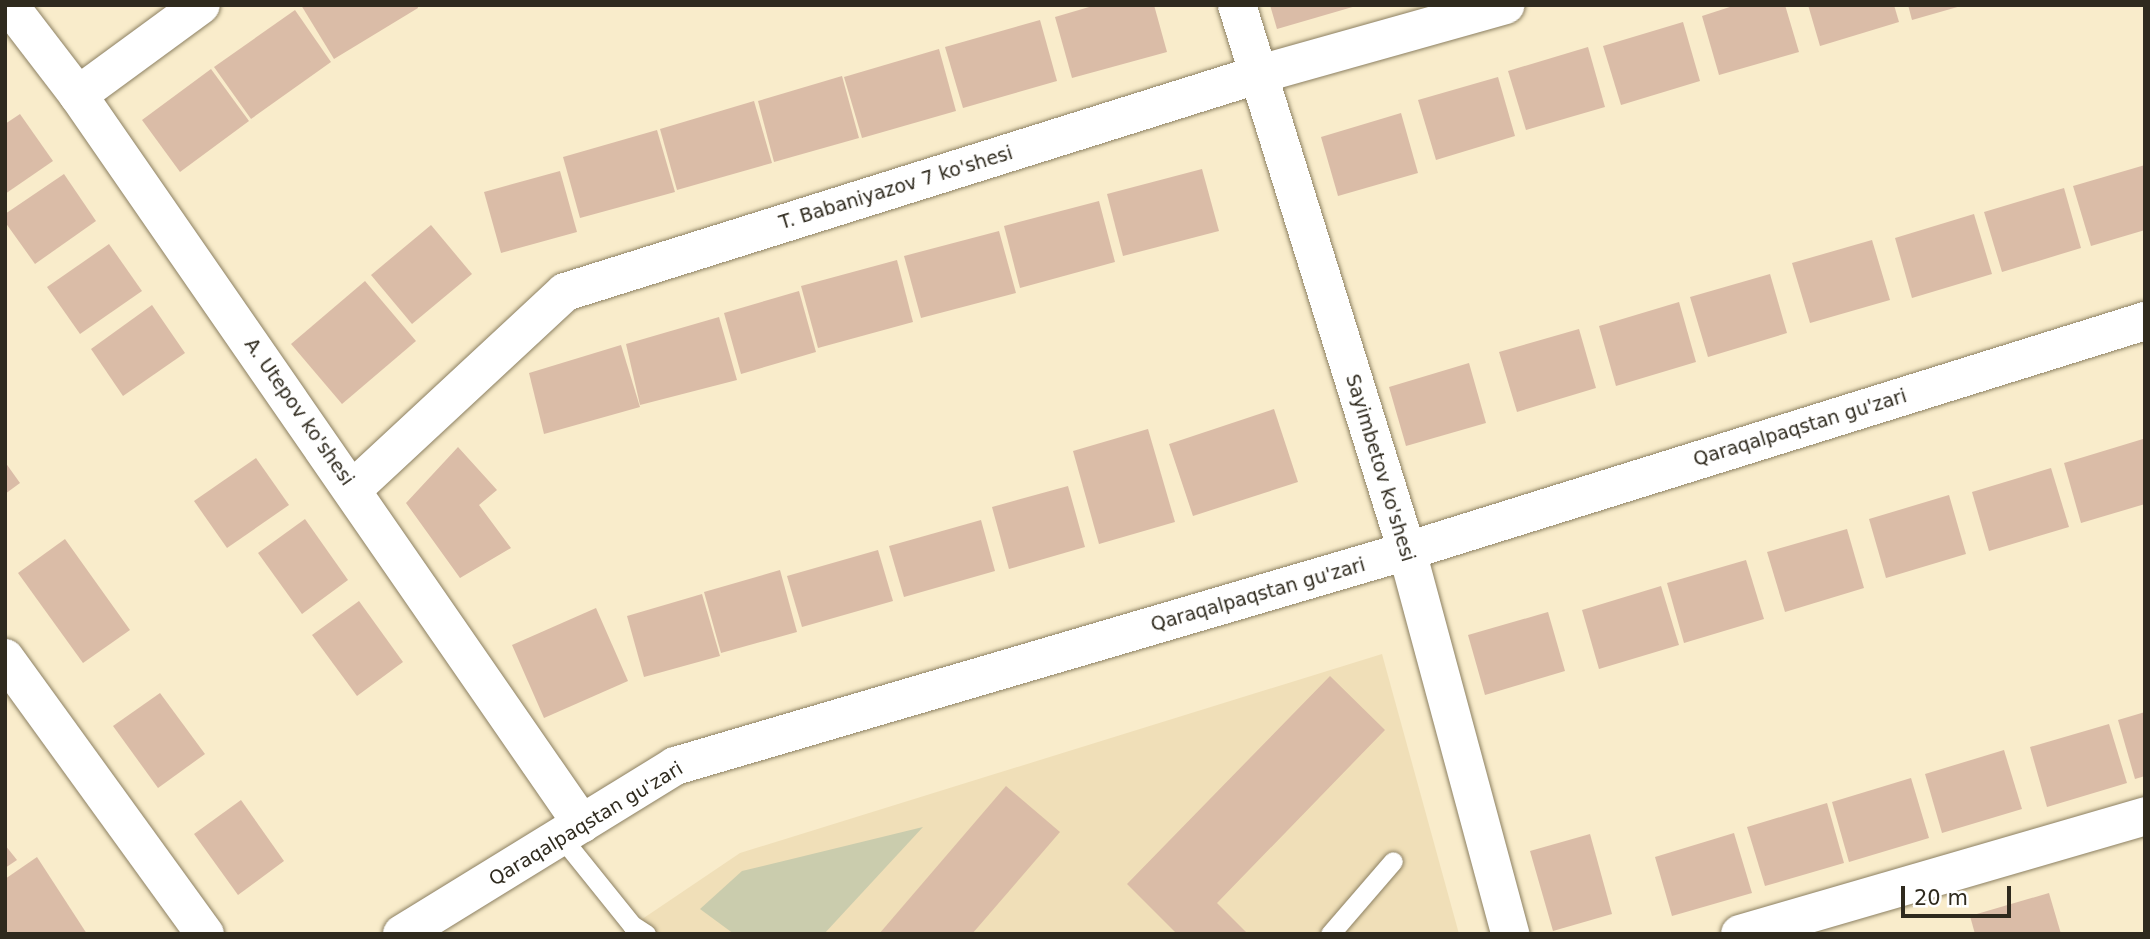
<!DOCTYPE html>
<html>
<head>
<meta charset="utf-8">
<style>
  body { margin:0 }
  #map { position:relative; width:2150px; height:939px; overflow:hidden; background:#f9eccb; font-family:"DejaVu Sans",sans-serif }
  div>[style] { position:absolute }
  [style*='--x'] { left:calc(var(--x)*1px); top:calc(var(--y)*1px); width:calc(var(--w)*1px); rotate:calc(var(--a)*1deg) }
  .built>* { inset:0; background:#f0dfb8 }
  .green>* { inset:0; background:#caccad }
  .building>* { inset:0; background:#dabca7 }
  .roads { filter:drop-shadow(0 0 2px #8c8062) drop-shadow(0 0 2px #8c8062) }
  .lane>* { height:19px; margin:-9.5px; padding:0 9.5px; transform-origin:9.5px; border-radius:9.5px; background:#fff }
  .street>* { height:38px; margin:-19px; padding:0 19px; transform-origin:19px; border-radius:19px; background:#fff }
  .secondary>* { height:38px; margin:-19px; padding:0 19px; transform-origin:19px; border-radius:19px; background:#fff }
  span { translate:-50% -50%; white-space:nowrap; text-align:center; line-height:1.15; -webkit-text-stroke:6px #fff; paint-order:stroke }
  .street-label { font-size:19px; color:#2f2a1e }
  .frame { position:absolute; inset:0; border:7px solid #2f2a1e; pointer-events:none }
  .scale { position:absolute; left:1901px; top:886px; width:110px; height:32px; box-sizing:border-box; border:4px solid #2f2a1e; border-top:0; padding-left:9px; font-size:21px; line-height:24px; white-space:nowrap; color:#2f2a1e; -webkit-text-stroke:5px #fff; paint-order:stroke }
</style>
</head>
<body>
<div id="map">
  <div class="built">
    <i style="clip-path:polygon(1382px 654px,1459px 934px,620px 934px,740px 853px)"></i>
  </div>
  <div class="green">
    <i style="clip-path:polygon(923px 827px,824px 934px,734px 934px,700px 909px,742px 871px)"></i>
  </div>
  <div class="building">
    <i style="clip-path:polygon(301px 5px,417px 5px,418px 8px,334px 59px)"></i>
    <i style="clip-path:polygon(1096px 5px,1154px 5px,1167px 52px,1072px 78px,1055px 17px)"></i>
    <i style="clip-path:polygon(1270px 5px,1356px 5px,1356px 6px,1277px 29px)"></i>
    <i style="clip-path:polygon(1736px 5px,1785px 5px,1799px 52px,1719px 75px,1702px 16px)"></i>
    <i style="clip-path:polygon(1808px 5px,1894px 5px,1899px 22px,1820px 46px)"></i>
    <i style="clip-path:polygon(1908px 5px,1961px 5px,1961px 6px,1912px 20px)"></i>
    <i style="clip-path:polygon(295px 10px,331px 62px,251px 119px,214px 67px)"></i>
    <i style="clip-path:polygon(1040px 20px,1057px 81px,963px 108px,945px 47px)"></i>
    <i style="clip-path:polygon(1683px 22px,1700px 81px,1621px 105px,1603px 46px)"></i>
    <i style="clip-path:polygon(1588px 47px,1605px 107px,1526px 130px,1508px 71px)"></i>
    <i style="clip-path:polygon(939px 49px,956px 111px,862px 138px,844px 77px)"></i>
    <i style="clip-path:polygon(211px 69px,249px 121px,180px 172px,142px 120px)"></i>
    <i style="clip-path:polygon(842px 76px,859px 138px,774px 162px,758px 101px)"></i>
    <i style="clip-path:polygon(1498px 77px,1515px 136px,1436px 160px,1418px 100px)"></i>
    <i style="clip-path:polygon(754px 101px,772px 163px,677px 190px,660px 129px)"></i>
    <i style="clip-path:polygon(1401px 113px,1418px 173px,1338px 196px,1321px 137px)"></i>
    <i style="clip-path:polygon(20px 114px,53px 161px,5px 194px,5px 124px)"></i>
    <i style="clip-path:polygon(657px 130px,675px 192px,580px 218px,563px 157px)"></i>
    <i style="clip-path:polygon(2145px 165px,2145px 230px,2091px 246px,2073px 186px)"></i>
    <i style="clip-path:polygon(1202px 169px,1219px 231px,1123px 256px,1107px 194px)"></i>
    <i style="clip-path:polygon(560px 171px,577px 232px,501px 253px,484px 192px)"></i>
    <i style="clip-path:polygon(64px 174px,96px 221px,35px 264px,5px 222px,5px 214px)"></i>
    <i style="clip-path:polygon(2064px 188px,2081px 248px,2002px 272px,1984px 212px)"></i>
    <i style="clip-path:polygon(1099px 201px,1115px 262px,1020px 288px,1004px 226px)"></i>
    <i style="clip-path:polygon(1974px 214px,1992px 274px,1912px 298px,1895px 238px)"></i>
    <i style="clip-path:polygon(431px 225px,472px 274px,412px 324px,371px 275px)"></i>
    <i style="clip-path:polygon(999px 231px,1016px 293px,921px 318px,904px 256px)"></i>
    <i style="clip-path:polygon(1872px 240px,1890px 300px,1810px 323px,1792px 263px)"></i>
    <i style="clip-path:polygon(109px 244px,142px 291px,80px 334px,47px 287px)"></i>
    <i style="clip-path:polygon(897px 260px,913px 322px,818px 348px,801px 286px)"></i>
    <i style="clip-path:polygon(1770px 274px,1787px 333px,1708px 357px,1690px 297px)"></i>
    <i style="clip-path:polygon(365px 281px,416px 341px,342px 404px,291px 344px)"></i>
    <i style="clip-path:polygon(799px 291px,816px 352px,741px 374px,724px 313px)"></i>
    <i style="clip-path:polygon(1679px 302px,1696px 362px,1616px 386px,1599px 326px)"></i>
    <i style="clip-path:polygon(152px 305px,185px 353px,123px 396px,91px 349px)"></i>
    <i style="clip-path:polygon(719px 317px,737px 380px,640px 405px,626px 344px)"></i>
    <i style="clip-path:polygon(1579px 329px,1596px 388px,1517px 412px,1499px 352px)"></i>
    <i style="clip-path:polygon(621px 345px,640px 407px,544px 434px,529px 373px)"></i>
    <i style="clip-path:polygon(1469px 363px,1486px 423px,1406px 446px,1389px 387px)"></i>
    <i style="clip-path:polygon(1274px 409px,1298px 482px,1193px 516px,1169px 444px)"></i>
    <i style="clip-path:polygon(1148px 429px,1175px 522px,1099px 544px,1073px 451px)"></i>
    <i style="clip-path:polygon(2143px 439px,2145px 504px,2081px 523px,2064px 463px)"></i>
    <i style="clip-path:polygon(458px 447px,497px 490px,479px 505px,511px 548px,460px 578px,406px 503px)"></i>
    <i style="clip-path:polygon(256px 458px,289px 505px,227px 548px,194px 501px)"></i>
    <i style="clip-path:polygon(5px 462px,20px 483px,5px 494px)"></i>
    <i style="clip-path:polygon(2051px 468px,2069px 527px,1989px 551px,1972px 492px)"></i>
    <i style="clip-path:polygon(1068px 486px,1085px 547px,1009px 569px,992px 507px)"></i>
    <i style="clip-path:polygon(1949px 495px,1966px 554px,1886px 578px,1869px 519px)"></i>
    <i style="clip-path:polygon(305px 519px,348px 580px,302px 614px,258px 553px)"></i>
    <i style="clip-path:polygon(981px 520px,995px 571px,904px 597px,889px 546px)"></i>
    <i style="clip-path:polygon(1847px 529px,1864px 588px,1785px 612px,1767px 552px)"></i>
    <i style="clip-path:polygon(65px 539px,130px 630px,83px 663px,18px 573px)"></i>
    <i style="clip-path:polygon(878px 550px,893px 601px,802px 627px,787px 576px)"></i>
    <i style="clip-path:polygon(1746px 560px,1764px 619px,1684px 643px,1667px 583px)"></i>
    <i style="clip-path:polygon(780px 570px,797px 632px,721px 653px,704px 592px)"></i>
    <i style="clip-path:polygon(1661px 586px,1679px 645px,1599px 669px,1582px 610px)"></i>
    <i style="clip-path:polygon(702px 594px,720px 656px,644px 677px,627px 616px)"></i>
    <i style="clip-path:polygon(359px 601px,403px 662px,357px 696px,312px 635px)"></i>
    <i style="clip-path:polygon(596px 608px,628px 681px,544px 718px,512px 645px)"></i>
    <i style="clip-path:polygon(1548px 612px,1565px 671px,1485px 695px,1468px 635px)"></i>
    <i style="clip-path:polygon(1330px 676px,1385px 730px,1217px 903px,1248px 934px,1177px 934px,1127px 884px)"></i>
    <i style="clip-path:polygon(160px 693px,205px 754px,158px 788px,113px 726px)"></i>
    <i style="clip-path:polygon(2145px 712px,2145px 776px,2135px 779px,2118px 720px)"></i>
    <i style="clip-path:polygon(2109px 724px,2127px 783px,2047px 807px,2030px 747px)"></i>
    <i style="clip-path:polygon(2004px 750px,2022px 809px,1942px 833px,1925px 774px)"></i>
    <i style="clip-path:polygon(1911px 778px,1929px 838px,1849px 862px,1832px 802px)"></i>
    <i style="clip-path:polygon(1006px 786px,1060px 832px,972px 934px,879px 934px)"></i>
    <i style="clip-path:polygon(241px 800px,284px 861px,238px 895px,194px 834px)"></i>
    <i style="clip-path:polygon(1827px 803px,1844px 863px,1765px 886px,1747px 827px)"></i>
    <i style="clip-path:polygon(1734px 833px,1752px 893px,1672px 916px,1655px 857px)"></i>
    <i style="clip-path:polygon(1590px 834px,1612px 914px,1553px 931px,1530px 851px)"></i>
    <i style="clip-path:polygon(5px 845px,17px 860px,5px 868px)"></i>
    <i style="clip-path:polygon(37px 857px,87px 934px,5px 934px,5px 879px)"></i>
    <i style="clip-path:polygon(2049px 893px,2061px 934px,1975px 934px,1970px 916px)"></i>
  </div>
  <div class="roads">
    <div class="lane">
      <i style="--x:562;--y:838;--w:112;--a:51.2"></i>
      <i style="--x:632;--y:925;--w:17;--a:33"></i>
      <i style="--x:1330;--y:934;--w:96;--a:-49.2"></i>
    </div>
    <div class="street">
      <i style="--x:9;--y:5;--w:113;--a:52.5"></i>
      <i style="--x:78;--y:95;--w:886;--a:55.34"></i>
      <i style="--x:1237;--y:5;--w:572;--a:72.71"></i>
      <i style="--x:1407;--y:551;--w:397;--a:74.9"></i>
      <i style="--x:78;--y:95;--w:152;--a:-36.2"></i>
      <i style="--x:353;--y:489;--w:289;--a:-42.9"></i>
      <i style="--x:565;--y:292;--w:728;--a:-17.42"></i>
      <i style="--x:1260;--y:74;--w:255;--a:-15.7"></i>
      <i style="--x:5;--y:658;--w:341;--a:54.1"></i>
      <i style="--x:1740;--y:934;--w:422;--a:-16.2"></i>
    </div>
    <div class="secondary">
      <i style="--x:402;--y:934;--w:321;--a:-31.6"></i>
      <i style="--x:675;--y:766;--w:763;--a:-16.37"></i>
      <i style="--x:1407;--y:551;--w:773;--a:-17.31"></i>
    </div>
  </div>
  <div class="street-label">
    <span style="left:896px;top:188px;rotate:-17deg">T. Babaniyazov 7 ko'shesi</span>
    <span style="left:299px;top:412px;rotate:55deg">A. Utepov ko'shesi</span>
    <span style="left:1800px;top:428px;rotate:-17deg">Qaraqalpaqstan gu'zari</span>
    <span style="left:1380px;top:468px;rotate:73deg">Sayimbetov ko'shesi</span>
    <span style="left:1258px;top:595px;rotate:-16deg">Qaraqalpaqstan gu'zari</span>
    <span style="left:586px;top:824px;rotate:-31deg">Qaraqalpaqstan gu'zari</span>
  </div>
  <div class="frame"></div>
  <div class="scale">20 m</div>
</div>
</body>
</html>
